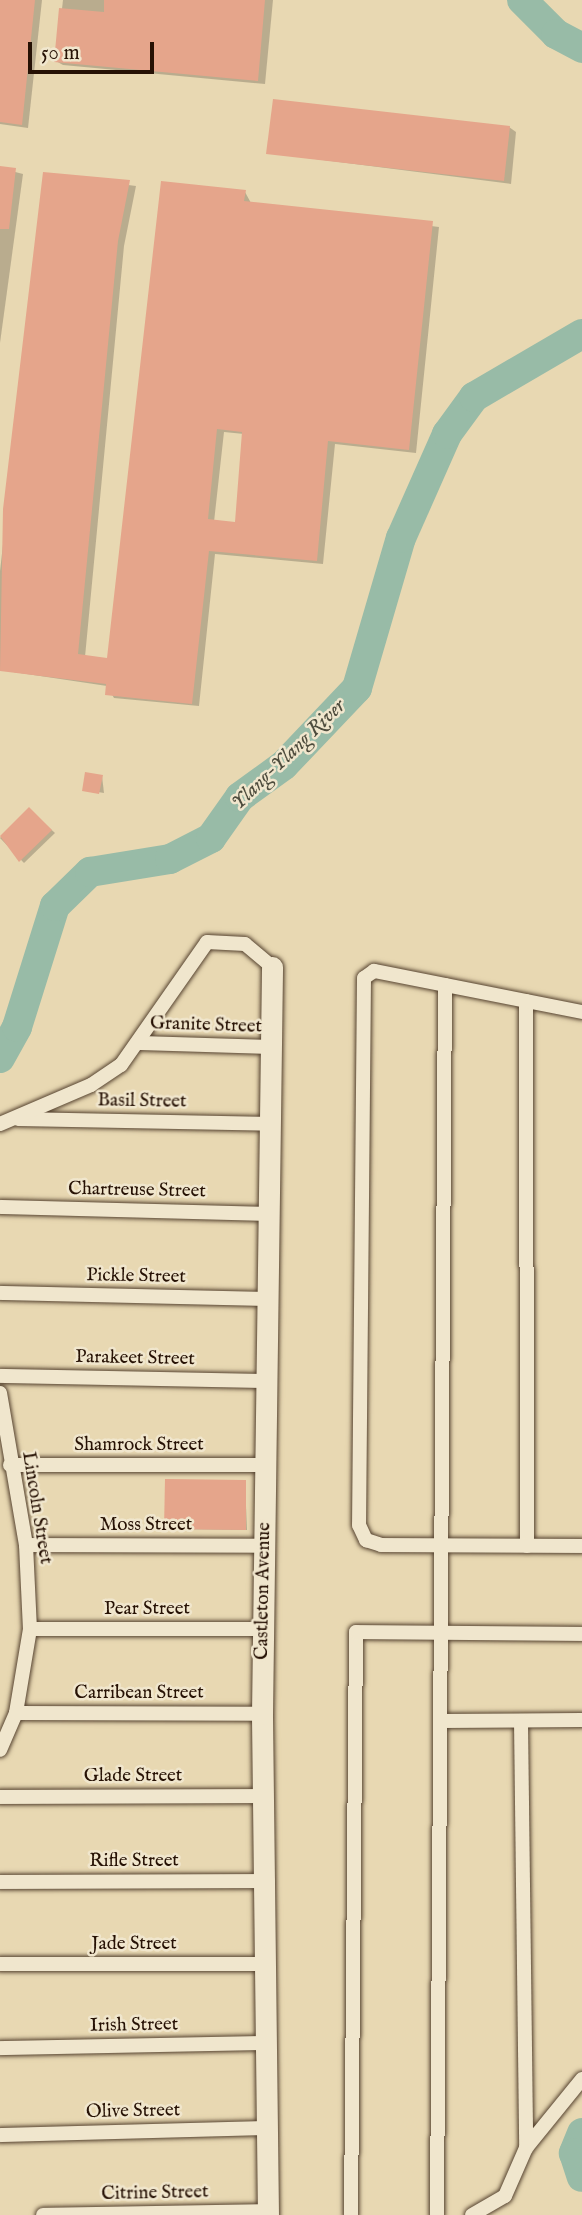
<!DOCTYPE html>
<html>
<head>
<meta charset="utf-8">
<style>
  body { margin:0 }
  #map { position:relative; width:582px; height:2215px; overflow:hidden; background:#e8d8b2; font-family:"IM FELL English",serif }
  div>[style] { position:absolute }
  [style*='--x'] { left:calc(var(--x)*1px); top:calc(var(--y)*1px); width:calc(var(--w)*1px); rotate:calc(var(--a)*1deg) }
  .shadow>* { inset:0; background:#0003 }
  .river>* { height:30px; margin:-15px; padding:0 15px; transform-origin:15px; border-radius:15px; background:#98bba7 }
  .building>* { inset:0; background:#e5a58b }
  .roads { filter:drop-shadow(0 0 2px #564330) drop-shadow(0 0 2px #564330) }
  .street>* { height:14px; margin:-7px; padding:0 7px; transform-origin:7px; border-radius:7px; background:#f0e6cd }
  .secondary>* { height:21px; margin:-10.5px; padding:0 10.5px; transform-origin:10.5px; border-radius:10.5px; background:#f0e6cd }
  span { translate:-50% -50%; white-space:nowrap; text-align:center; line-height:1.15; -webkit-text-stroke:5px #f0e6cd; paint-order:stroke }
  .street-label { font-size:19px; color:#261104 }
  .water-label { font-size:21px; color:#4e4c3d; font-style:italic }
  .scale { position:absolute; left:28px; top:42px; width:126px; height:32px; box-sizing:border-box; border:4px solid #261104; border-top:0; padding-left:9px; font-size:21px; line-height:24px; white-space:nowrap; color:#261104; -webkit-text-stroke:5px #f0e6cd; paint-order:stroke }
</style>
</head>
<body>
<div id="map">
  <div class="shadow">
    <i style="clip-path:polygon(0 0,42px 0,28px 128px,0 124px)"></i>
    <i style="clip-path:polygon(63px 0,273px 0,265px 84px,63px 65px,56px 61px)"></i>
    <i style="clip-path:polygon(509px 127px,516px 132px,511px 184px,268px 153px)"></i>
    <i style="clip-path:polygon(0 168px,23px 174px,0 343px)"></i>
    <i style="clip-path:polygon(evenodd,45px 174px,136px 186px,124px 246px,85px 657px,108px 660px,245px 192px,251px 203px,439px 227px,416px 453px,335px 444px,323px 564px,215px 554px,199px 706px,114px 698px,107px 686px,0 670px,0 571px,45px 174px,224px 432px,244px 434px,236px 524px,214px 522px,224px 432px)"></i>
    <i style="clip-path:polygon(102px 776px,104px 793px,86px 790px)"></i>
    <i style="clip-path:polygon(29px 809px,55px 833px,24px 863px,0 838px)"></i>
    <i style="clip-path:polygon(245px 1482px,247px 1530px,168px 1529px)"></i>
  </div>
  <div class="river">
    <i style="--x:522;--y:0;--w:48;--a:45"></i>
    <i style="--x:556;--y:34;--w:30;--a:28"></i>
    <i style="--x:0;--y:1058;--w:35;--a:-61"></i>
    <i style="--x:17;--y:1027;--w:127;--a:-72.6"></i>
    <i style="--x:55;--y:906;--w:49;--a:-44.2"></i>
    <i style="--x:90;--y:872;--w:81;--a:-9.2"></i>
    <i style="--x:170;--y:859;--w:46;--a:-27.1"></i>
    <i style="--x:211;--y:838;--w:50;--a:-54.7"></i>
    <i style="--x:240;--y:797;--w:54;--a:-36"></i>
    <i style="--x:284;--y:765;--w:106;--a:-46.5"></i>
    <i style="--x:357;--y:688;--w:156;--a:-73.7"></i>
    <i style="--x:401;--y:538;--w:114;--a:-66.1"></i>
    <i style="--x:447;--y:434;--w:46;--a:-53.9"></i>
    <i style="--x:474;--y:397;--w:125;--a:-30.3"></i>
    <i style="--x:582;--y:2133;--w:22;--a:112"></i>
    <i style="--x:574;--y:2153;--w:25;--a:72"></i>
  </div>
  <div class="building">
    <i style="clip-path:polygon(0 0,35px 0,22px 125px,0 122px)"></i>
    <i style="clip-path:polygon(104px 0,265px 0,258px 81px,54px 62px,59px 8px,104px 12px)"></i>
    <i style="clip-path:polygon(273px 99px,510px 126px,504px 181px,266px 154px)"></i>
    <i style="clip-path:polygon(0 166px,16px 168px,9px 229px,0 229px)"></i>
    <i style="clip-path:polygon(evenodd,43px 172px,130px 180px,118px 241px,78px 654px,107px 658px,161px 181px,246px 190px,244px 201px,433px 221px,409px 450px,328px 441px,317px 561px,209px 551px,192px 704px,105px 695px,106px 684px,0 671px,3px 509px,43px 172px,217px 429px,242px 432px,235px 522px,208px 519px,217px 429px)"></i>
    <i style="clip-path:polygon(85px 772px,103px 775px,99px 794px,82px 791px)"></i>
    <i style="clip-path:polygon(29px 807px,52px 830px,19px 862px,0 836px)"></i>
    <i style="clip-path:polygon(165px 1479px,246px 1480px,246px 1530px,164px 1529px)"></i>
  </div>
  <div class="roads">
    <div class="street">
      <i style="--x:526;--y:1001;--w:545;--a:89.89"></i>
      <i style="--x:582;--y:1012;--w:212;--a:-168.8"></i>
      <i style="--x:374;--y:971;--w:12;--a:145"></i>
      <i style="--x:364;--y:978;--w:547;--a:90.52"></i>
      <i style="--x:359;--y:1525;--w:17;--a:65"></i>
      <i style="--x:366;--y:1540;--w:16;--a:18"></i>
      <i style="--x:381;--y:1545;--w:201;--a:0.3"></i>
      <i style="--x:139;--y:1043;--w:133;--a:1.7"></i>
      <i style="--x:18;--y:1119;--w:254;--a:1.1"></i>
      <i style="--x:0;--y:1124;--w:99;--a:-23.2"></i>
      <i style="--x:91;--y:1085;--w:36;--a:-34"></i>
      <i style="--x:121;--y:1065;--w:150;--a:-55"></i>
      <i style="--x:207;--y:942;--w:38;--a:3"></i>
      <i style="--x:245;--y:944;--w:35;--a:40"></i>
      <i style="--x:0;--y:1207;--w:272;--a:1.5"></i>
      <i style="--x:0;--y:1293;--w:271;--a:1.3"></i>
      <i style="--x:0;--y:1376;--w:269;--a:1.1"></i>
      <i style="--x:0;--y:1393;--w:154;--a:80.3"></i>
      <i style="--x:26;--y:1545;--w:84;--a:87.3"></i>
      <i style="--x:30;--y:1629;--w:85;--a:99.5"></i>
      <i style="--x:16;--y:1713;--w:40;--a:113.4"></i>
      <i style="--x:10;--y:1465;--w:257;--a:0"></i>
      <i style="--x:26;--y:1545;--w:239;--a:0.2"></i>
      <i style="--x:30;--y:1629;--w:234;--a:0"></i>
      <i style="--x:16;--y:1713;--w:246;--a:0.2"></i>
      <i style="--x:441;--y:1721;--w:141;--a:-0.4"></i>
      <i style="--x:521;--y:1721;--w:427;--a:89.3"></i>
      <i style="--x:0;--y:1797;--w:266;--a:-0.2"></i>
      <i style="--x:0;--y:1882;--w:268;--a:-0.2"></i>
      <i style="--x:0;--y:1964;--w:268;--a:0"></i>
      <i style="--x:0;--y:2048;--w:268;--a:-1.1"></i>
      <i style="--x:0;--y:2135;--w:268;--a:-1.5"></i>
      <i style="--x:43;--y:2215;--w:225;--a:-1"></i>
      <i style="--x:351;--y:2215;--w:583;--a:-89.51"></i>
      <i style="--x:356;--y:1632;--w:226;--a:0.5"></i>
      <i style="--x:437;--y:2215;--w:1230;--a:-89.63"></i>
      <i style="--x:472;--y:2215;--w:38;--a:-30"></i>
      <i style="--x:505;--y:2196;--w:52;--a:-66.4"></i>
      <i style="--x:526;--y:2148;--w:89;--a:-50.9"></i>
    </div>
    <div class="secondary">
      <i style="--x:268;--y:2215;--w:501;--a:-90.69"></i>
      <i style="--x:262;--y:1714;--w:747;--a:-89.23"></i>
    </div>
  </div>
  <div class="street-label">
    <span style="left:206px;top:1026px;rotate:2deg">Granite Street</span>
    <span style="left:142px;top:1102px;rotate:1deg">Basil Street</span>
    <span style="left:137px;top:1191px;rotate:1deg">Chartreuse Street</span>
    <span style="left:136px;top:1277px;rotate:1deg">Pickle Street</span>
    <span style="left:135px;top:1359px;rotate:1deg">Parakeet Street</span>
    <span style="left:139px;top:1446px">Shamrock Street</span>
    <span style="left:36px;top:1508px;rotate:81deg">Lincoln Street</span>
    <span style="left:146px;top:1526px">Moss Street</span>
    <span style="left:264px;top:1591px;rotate:-89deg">Castleton Avenue</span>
    <span style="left:147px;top:1610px">Pear Street</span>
    <span style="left:139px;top:1694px">Carribean Street</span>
    <span style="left:133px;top:1777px">Glade Street</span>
    <span style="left:134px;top:1862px">Rifle Street</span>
    <span style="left:134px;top:1945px">Jade Street</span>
    <span style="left:134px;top:2026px;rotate:-1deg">Irish Street</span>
    <span style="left:133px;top:2112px;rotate:-1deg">Olive Street</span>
    <span style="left:155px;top:2194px;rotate:-1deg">Citrine Street</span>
  </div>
  <div class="water-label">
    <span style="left:289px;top:755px;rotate:-44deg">Ylang-Ylang River</span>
  </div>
  <div class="scale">50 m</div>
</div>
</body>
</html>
